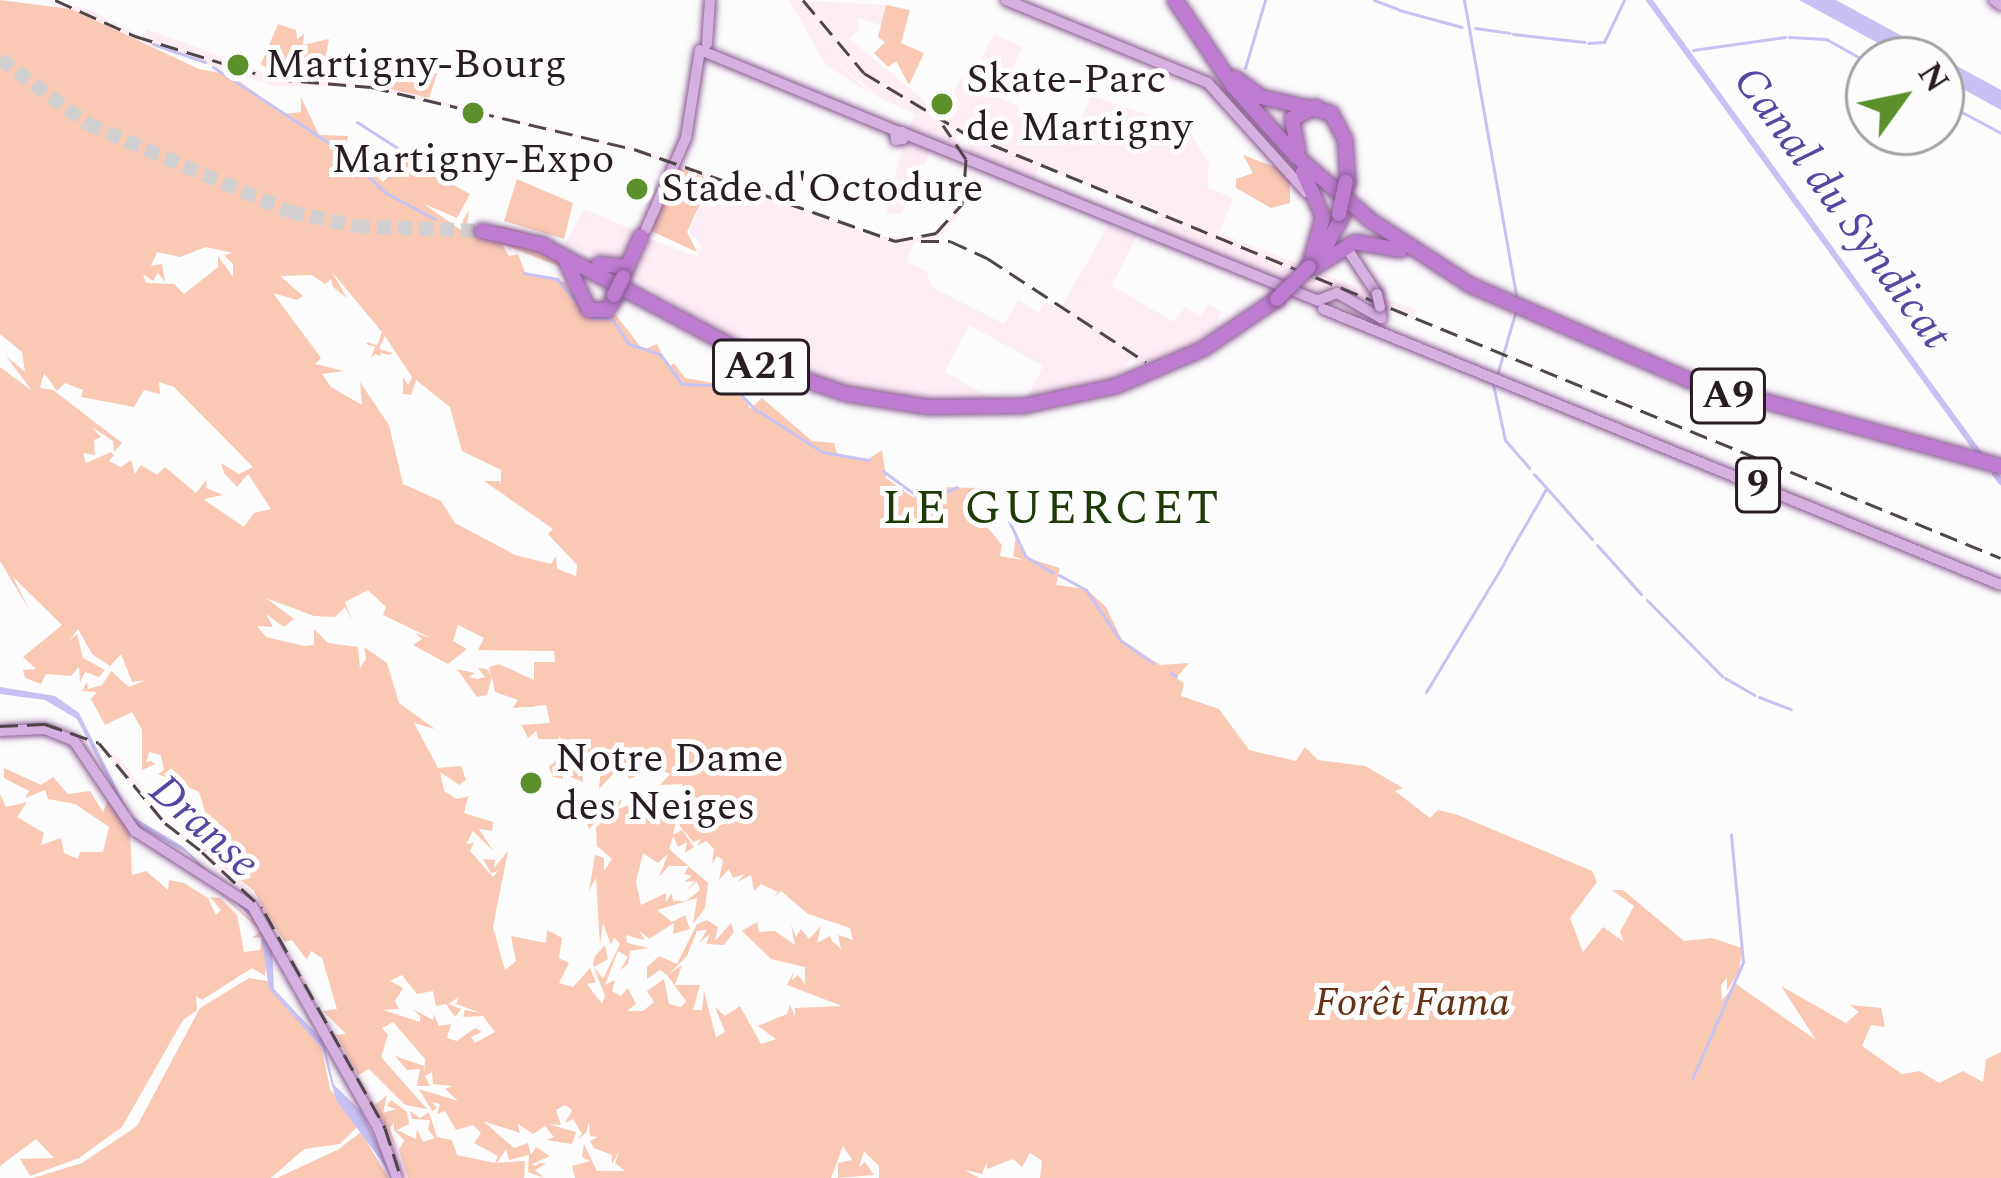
<!DOCTYPE html>
<html>
<head>
<meta charset="utf-8">
<style>
  body { margin:0 }
  #map { position:relative; width:2001px; height:1178px; overflow:hidden; background:#fcfcfc; font-family:Spectral,serif }
  div>[style] { position:absolute }
  [style*='--x'] { left:calc(var(--x)*1px); top:calc(var(--y)*1px); width:calc(var(--w)*1px); rotate:calc(var(--a)*1deg) }
  .built>* { inset:0; background:#fdedf4 }
  .green>* { inset:0; background:#f9c9b3 }
  .water>* { inset:0; background:#c7c2f3 }
  .stream>* { height:3px; margin:-1.5px; padding:0 1.5px; transform-origin:1.5px; border-radius:1.5px; background:#c7c2f3 }
  .canal>* { height:6px; margin:-3px; padding:0 3px; transform-origin:3px; border-radius:3px; background:#c7c2f3 }
  .highway-tunnel>* { height:14px; margin-top:-7px; transform-origin:0; background:repeating-linear-gradient(90deg,#d2cfd0 0 14px,transparent 0 21px) }
  .roads { filter:drop-shadow(0 0 3px #895b92) drop-shadow(0 0 3px #895b92) }
  .major>* { height:10px; margin:-5px; padding:0 5px; transform-origin:5px; border-radius:5px; background:#d7b0e2 }
  .highway>* { height:14px; margin:-7px; padding:0 7px; transform-origin:7px; border-radius:7px; background:#bd7ccf }
  .rail>* { height:3px; margin-top:-1.5px; transform-origin:0; background:repeating-linear-gradient(90deg,#4f464a 0 18px,transparent 0 27px) }
  .bridges { filter:drop-shadow(0 0 3px #895b92) drop-shadow(0 0 3px #895b92) }
  .major-bridge>* { height:10px; margin:-5px; padding:0 5px; transform-origin:5px; border-radius:5px; background:#d7b0e2 }
  .highway-bridge>* { height:14px; margin:-7px; padding:0 7px; transform-origin:7px; border-radius:7px; background:#bd7ccf }
  .dots>* { width:33px; height:33px; translate:-50% -50%; box-sizing:border-box; border:6px solid #fcfcfc; border-radius:50% }
  span { translate:-50% -50%; white-space:nowrap; text-align:center; line-height:1.15; -webkit-text-stroke:10px #fcfcfc; paint-order:stroke }
  .shield-label span { padding:3px 9px; background:#fcfcfc; border:3px solid; border-radius:9px; -webkit-text-stroke-width:0 }
  .shield-label { font-size:39px; color:#281d22; font-weight:700 }
  .poi-label { font-size:42px; color:#281d22 }
  .left { translate:0 -50%; text-align:left }
  .park-label { font-size:42px; color:#663115; font-style:italic }
  .water-label { font-size:45px; color:#5845a1; font-style:italic }
  .quarter-label { font-size:48px; color:#1f3907; letter-spacing:3px }
  .north { position:absolute; left:1845px; top:36px; width:120px; height:120px; box-sizing:border-box; background:#fcfcfc; border:3px solid #a7a3a5; border-radius:50%; rotate:57deg; font-size:33px; font-weight:700; line-height:48px; text-align:center; color:#281d22 }
  .north::after { content:''; display:block; margin:auto; width:42px; height:54px; background:#5b902b; clip-path:polygon(50% 0,100% 100%,50% 72%,0 100%) }
</style>
</head>
<body>
<div id="map">
  <div class="built">
    <i style="clip-path:polygon(43px 0,90px 10px,143px 37px,147px 29px,279px 78px,373px 85px,639px 149px,883px 237px,927px 237px,944px 226px,964px 196px,966px 164px,970px 185px,959px 214px,936px 241px,914px 243px,906px 262px,926px 271px,932px 287px,1004px 324px,1018px 300px,1038px 313px,1046px 302px,1060px 309px,1108px 226px,1136px 237px,1112px 286px,1174px 322px,1185px 307px,1200px 317px,1208px 304px,1222px 312px,1216px 323px,1224px 329px,1151px 368px,1131px 357px,1116px 380px,1026px 401px,1043px 366px,969px 325px,945px 372px,999px 403px,959px 406px,835px 387px,743px 349px,635px 278px,648px 239px,697px 256px,702px 245px,689px 233px,710px 178px,639px 152px,368px 87px,273px 86px,129px 39px)"></i>
    <i style="clip-path:polygon(789px 0,885px 5px,881px 25px,857px 18px,859px 30px,849px 39px,941px 114px,961px 78px,1075px 135px,1091px 95px,1188px 129px,1209px 163px,1207px 187px,1233px 198px,1219px 233px,1416px 310px,1414px 320px,1333px 287px,1321px 297px,1151px 234px,1158px 215px,1040px 166px,1032px 184px,969px 158px,970px 137px,950px 127px,967px 158px,954px 139px,961px 155px,931px 150px,901px 214px,886px 213px,907px 129px,915px 116px,931px 122px,878px 97px,831px 57px,873px 96px,826px 65px)"></i>
    <i style="clip-path:polygon(994px 34px,1022px 47px,1002px 91px,971px 78px)"></i>
    <i style="clip-path:polygon(584px 209px,635px 231px,626px 264px,565px 244px)"></i>
    <i style="clip-path:polygon(99px 744px,120px 758px,166px 822px,246px 884px,258px 899px,404px 1157px,408px 1178px,400px 1178px,373px 1108px,254px 897px,164px 823px)"></i>
  </div>
  <div class="green">
    <i style="clip-path:polygon(evenodd,0 0,71px 9px,199px 69px,231px 75px,284px 114px,301px 112px,301px 97px,319px 135px,348px 136px,346px 148px,383px 182px,405px 159px,470px 194px,457px 218px,424px 204px,465px 233px,463px 220px,469px 210px,467px 227px,501px 226px,541px 237px,486px 228px,560px 260px,566px 269px,502px 244px,509px 256px,518px 254px,526px 275px,565px 282px,586px 314px,616px 315px,643px 350px,657px 344px,668px 368px,674px 363px,685px 378px,719px 384px,734px 377px,750px 409px,762px 398px,812px 441px,834px 443px,837px 454px,867px 460px,882px 450px,886px 478px,911px 496px,937px 505px,937px 487px,978px 488px,975px 512px,1002px 545px,1000px 556px,1023px 560px,1013px 556px,1016px 537px,1024px 557px,1060px 568px,1056px 585px,1086px 589px,1106px 607px,1122px 640px,1160px 665px,1189px 663px,1176px 678px,1184px 683px,1181px 696px,1219px 709px,1249px 750px,1296px 761px,1305px 747px,1318px 760px,1365px 766px,1403px 788px,1395px 791px,1430px 818px,1438px 810px,1458px 815px,1592px 871px,1597px 882px,1570px 918px,1583px 952px,1603px 927px,1624px 942px,1620px 932px,1634px 906px,1612px 890px,1623px 890px,1684px 941px,1712px 938px,1742px 948px,1739px 971px,1727px 991px,1727px 978px,1721px 985px,1722px 1000px,1736px 984px,1816px 1040px,1781px 986px,1846px 1023px,1859px 1012px,1850px 1005px,1881px 1008px,1885px 1027px,1871px 1025px,1862px 1046px,1902px 1074px,1920px 1071px,1939px 1083px,1963px 1071px,1983px 1082px,1986px 1059px,2001px 1052px,2001px 1178px,1040px 1178px,1042px 1161px,1030px 1153px,1022px 1167px,1013px 1159px,987px 1169px,987px 1162px,982px 1174px,965px 1170px,979px 1178px,879px 1178px,879px 1166px,864px 1151px,859px 1167px,865px 1162px,874px 1175px,838px 1178px,838px 1163px,852px 1160px,843px 1146px,831px 1178px,575px 1178px,572px 1166px,590px 1161px,582px 1157px,584px 1144px,597px 1171px,625px 1171px,615px 1163px,619px 1151px,612px 1164px,612px 1155px,594px 1148px,590px 1141px,598px 1137px,590px 1136px,589px 1122px,586px 1133px,577px 1140px,582px 1134px,573px 1119px,565px 1123px,572px 1110px,565px 1105px,556px 1110px,561px 1125px,548px 1124px,576px 1132px,572px 1144px,546px 1140px,554px 1137px,545px 1126px,533px 1134px,518px 1124px,520px 1133px,483px 1121px,514px 1148px,528px 1143px,531px 1155px,536px 1147px,550px 1156px,532px 1164px,535px 1166px,540px 1163px,546px 1164px,535px 1170px,544px 1178px,528px 1172px,529px 1155px,509px 1160px,506px 1149px,497px 1163px,525px 1161px,524px 1178px,408px 1178px,399px 1150px,404px 1140px,394px 1130px,394px 1122px,390px 1128px,396px 1147px,375px 1105px,387px 1095px,383px 1113px,396px 1109px,387px 1106px,391px 1100px,407px 1112px,409px 1124px,397px 1130px,416px 1139px,417px 1129px,423px 1142px,435px 1138px,428px 1130px,430px 1120px,412px 1119px,410px 1111px,420px 1118px,429px 1112px,437px 1137px,452px 1140px,457px 1155px,495px 1163px,498px 1156px,474px 1143px,481px 1133px,473px 1125px,456px 1130px,445px 1111px,437px 1114px,440px 1104px,432px 1102px,437px 1108px,432px 1111px,419px 1089px,458px 1101px,445px 1089px,452px 1086px,433px 1084px,432px 1072px,425px 1076px,430px 1086px,417px 1086px,420px 1069px,407px 1070px,395px 1056px,424px 1066px,424px 1075px,425px 1059px,393px 1022px,382px 1028px,388px 1035px,381px 1057px,427px 1109px,405px 1105px,369px 1069px,358px 1075px,336px 1035px,346px 1034px,323px 1011px,337px 1009px,322px 958px,311px 951px,307px 960px,292px 940px,284px 942px,253px 890px,204px 851px,200px 844px,213px 838px,199px 792px,158px 774px,164px 770px,161px 755px,149px 752px,146px 762px,151px 761px,155px 764px,142px 770px,142px 730px,132px 712px,105px 725px,91px 699px,97px 692px,82px 691px,87px 682px,88px 689px,102px 685px,111px 671px,129px 687px,146px 680px,132px 682px,121px 654px,110px 666px,92px 654px,78px 629px,69px 641px,77px 634px,83px 658px,105px 670px,99px 677px,85px 672px,80px 682px,79px 667px,71px 676px,46px 674px,41px 684px,25px 678px,23px 670px,36px 669px,23px 657px,62px 625px,13px 577px,30px 611px,0 561px,0 367px,32px 391px,6px 356px,25px 372px,22px 352px,0 334px,0 0,206px 247px,233px 253px,224px 255px,233px 264px,233px 277px,218px 256px,218px 267px,184px 294px,174px 284px,146px 283px,143px 274px,153px 281px,158px 273px,165px 282px,162px 264px,151px 266px,157px 252px,180px 257px,206px 247px,0 0,332px 272px,382px 332px,377px 346px,368px 342px,366px 344px,375px 347px,371px 358px,375px 354px,380px 356px,381px 353px,389px 355px,393px 353px,379px 349px,385px 336px,412px 377px,408px 385px,403px 377px,403px 394px,411px 395px,416px 380px,450px 407px,462px 451px,501px 470px,501px 485px,500px 481px,484px 481px,553px 529px,548px 534px,577px 565px,576px 576px,557px 569px,556px 556px,551px 564px,515px 555px,455px 523px,441px 501px,403px 484px,389px 425px,360px 382px,362px 405px,331px 387px,322px 374px,344px 371px,315px 364px,321px 358px,273px 293px,297px 300px,303px 296px,280px 276px,312px 275px,325px 284px,331px 279px,333px 287px,347px 298px,332px 272px,0 0,44px 373px,57px 391px,65px 383px,83px 390px,81px 397px,134px 407px,144px 390px,160px 394px,159px 382px,174px 387px,253px 467px,239px 474px,221px 463px,224px 473px,237px 487px,248px 474px,271px 509px,254px 513px,244px 527px,203px 499px,223px 495px,206px 488px,207px 479px,196px 493px,165px 467px,157px 475px,141px 465px,135px 474px,131px 460px,121px 467px,109px 461px,114px 455px,111px 452px,86px 463px,83px 453px,95px 455px,94px 440px,101px 437px,92px 427px,113px 441px,114px 452px,122px 443px,53px 390px,40px 388px,44px 373px,0 0,368px 590px,386px 607px,383px 615px,431px 638px,415px 633px,422px 639px,413px 645px,448px 664px,467px 649px,453px 641px,458px 625px,484px 638px,478px 650px,554px 651px,555px 662px,534px 662px,534px 680px,499px 664px,489px 667px,491px 676px,487px 669px,478px 668px,485px 677px,477px 679px,469px 677px,475px 673px,457px 669px,477px 697px,487px 695px,492px 677px,495px 692px,518px 700px,513px 708px,546px 705px,550px 723px,522px 725px,518px 718px,528px 738px,536px 731px,538px 739px,581px 740px,586px 753px,557px 759px,549px 767px,553px 777px,563px 779px,562px 770px,575px 765px,571px 777px,583px 782px,582px 769px,601px 768px,599px 789px,616px 771px,606px 763px,629px 768px,622px 771px,630px 779px,640px 774px,632px 768px,651px 765px,670px 774px,660px 785px,682px 784px,686px 795px,752px 813px,713px 828px,687px 821px,679px 825px,693px 842px,701px 839px,697px 846px,706px 841px,714px 849px,712px 864px,717px 856px,723px 860px,719px 880px,729px 869px,733px 878px,745px 874px,737px 882px,751px 875px,754px 891px,761px 884px,778px 892px,773px 898px,781px 891px,808px 914px,850px 928px,853px 940px,838px 935px,841px 949px,832px 941px,839px 957px,830px 936px,817px 943px,821px 926px,809px 939px,801px 929px,796px 937px,791px 925px,795px 945px,775px 931px,759px 932px,757px 922px,742px 931px,771px 959px,805px 967px,805px 984px,798px 975px,792px 980px,794px 971px,787px 985px,842px 1006px,795px 1008px,795px 1016px,790px 1005px,787px 1014px,758px 1026px,776px 1039px,761px 1044px,740px 1006px,725px 1016px,715px 1007px,725px 1032px,716px 1037px,704px 991px,702px 1010px,693px 1010px,700px 985px,675px 985px,682px 965px,669px 974px,687px 956px,697px 931px,707px 930px,699px 943px,710px 934px,706px 944px,724px 945px,734px 932px,731px 923px,715px 941px,718px 927px,707px 920px,697px 924px,677px 964px,659px 956px,647px 967px,647px 979px,660px 970px,667px 975px,686px 1001px,681px 1007px,669px 1004px,664px 979px,647px 991px,654px 1002px,643px 1011px,627px 1011px,636px 1004px,628px 988px,621px 996px,612px 991px,615px 980px,605px 985px,618px 951px,628px 957px,620px 970px,628px 964px,630px 951px,649px 948px,627px 943px,626px 935px,644px 940px,640px 931px,649px 939px,674px 923px,673px 934px,690px 929px,685px 915px,672px 922px,657px 910px,697px 898px,693px 924px,705px 908px,708px 883px,669px 849px,673px 836px,678px 847px,687px 842px,685px 853px,694px 847px,682px 830px,673px 835px,680px 801px,670px 804px,667px 795px,653px 815px,636px 803px,618px 809px,622px 799px,587px 823px,589px 829px,601px 816px,607px 815px,596px 828px,597px 846px,612px 859px,604px 871px,604px 858px,595px 855px,589px 891px,596px 878px,600px 945px,603px 923px,611px 945px,614px 937px,620px 944px,603px 979px,594px 967px,608px 959px,605px 945px,595px 956px,593px 965px,605px 996px,602px 1004px,587px 984px,596px 982px,590px 968px,573px 987px,559px 983px,569px 963px,559px 958px,562px 938px,547px 930px,546px 943px,511px 936px,516px 961px,505px 970px,493px 927px,508px 851px,494px 868px,495px 860px,483px 859px,491px 873px,498px 871px,493px 877px,470px 851px,474px 843px,466px 844px,473px 831px,494px 852px,479px 829px,492px 831px,493px 822px,464px 813px,468px 797px,479px 794px,457px 799px,444px 791px,440px 772px,459px 785px,466px 780px,461px 766px,438px 768px,414px 723px,435px 729px,399px 703px,387px 663px,364px 647px,366px 658px,360px 669px,358px 647px,328px 643px,314px 629px,314px 645px,305px 646px,266px 637px,257px 626px,273px 627px,266px 614px,284px 627px,294px 619px,266px 598px,314px 616px,335px 617px,345px 607px,352px 620px,345px 602px,368px 590px,0 0,643px 853px,658px 863px,668px 854px,659px 877px,669px 866px,689px 866px,684px 874px,692px 876px,684px 882px,695px 881px,685px 892px,697px 881px,700px 890px,686px 901px,673px 901px,672px 893px,666px 902px,666px 893px,641px 905px,636px 882px,643px 853px,0 0,402px 975px,417px 994px,433px 991px,436px 1006px,446px 1004px,455px 1017px,461px 1009px,448px 1004px,459px 997px,456px 1004px,481px 1013px,465px 1010px,463px 1017px,483px 1016px,495px 1032px,475px 1043px,471px 1037px,482px 1032px,475px 1028px,457px 1041px,447px 1038px,451px 1024px,439px 1026px,434px 1014px,433px 1020px,413px 1009px,420px 1016px,420px 1022px,383px 1010px,399px 1009px,395px 1001px,403px 988px,390px 981px,402px 975px)"></i>
    <i style="clip-path:polygon(886px 5px,910px 10px,901px 43px,924px 53px,909px 85px,896px 61px,888px 67px,874px 53px,885px 42px,878px 37px)"></i>
    <i style="clip-path:polygon(278px 24px,296px 30px,297px 39px,304px 34px,303px 45px,329px 39px,324px 64px,312px 61px,306px 82px,279px 78px,261px 64px)"></i>
    <i style="clip-path:polygon(388px 55px,439px 68px,429px 98px,373px 85px)"></i>
    <i style="clip-path:polygon(1243px 155px,1290px 173px,1290px 203px,1271px 208px,1236px 188px,1236px 179px,1253px 173px)"></i>
    <i style="clip-path:polygon(676px 166px,711px 180px,687px 232px,697px 252px,651px 231px)"></i>
    <i style="clip-path:polygon(517px 179px,573px 203px,564px 239px,504px 221px)"></i>
    <i style="clip-path:polygon(4px 768px,41px 785px,53px 777px,68px 794px,90px 791px,103px 812px,108px 800px,130px 833px,132px 875px,146px 871px,168px 890px,169px 880px,184px 883px,208px 898px,216px 915px,221px 910px,210px 897px,220px 898px,237px 915px,244px 952px,260px 950px,262px 937px,252px 938px,261px 931px,212px 886px,260px 927px,268px 949px,265px 976px,252px 968px,202px 1000px,196px 996px,197px 1010px,183px 1020px,122px 1127px,79px 1158px,30px 1176px,20px 1159px,54px 1158px,36px 1139px,0 1166px,0 794px,6px 807px,27px 802px,17px 817px,44px 833px,41px 845px,61px 838px,64px 853px,78px 859px,80px 852px,103px 852px,109px 827px,75px 804px,48px 799px,45px 790px,25px 798px,29px 791px,4px 778px)"></i>
    <i style="clip-path:polygon(249px 978px,267px 981px,322px 1049px,330px 1089px,359px 1125px,340px 1144px,304px 1149px,271px 1178px,33px 1178px,82px 1163px,137px 1126px,200px 1008px)"></i>
    <i style="clip-path:polygon(361px 1132px,388px 1178px,277px 1178px,339px 1149px)"></i>
  </div>
  <div class="water">
    <i style="clip-path:polygon(1799px 0,1836px 0,2001px 90px,2001px 110px,1941px 77px,1941px 60px,1909px 60px)"></i>
    <i style="clip-path:polygon(0 687px,55px 696px,79px 713px,130px 815px,182px 846px,260px 920px,272px 948px,274px 989px,324px 1042px,334px 1085px,361px 1111px,394px 1178px,336px 1100px,322px 1048px,269px 989px,260px 927px,187px 853px,130px 822px,77px 719px,45px 700px,0 694px)"></i>
  </div>
  <div class="stream">
    <i style="--x:1374;--y:0;--w:25;--a:21"></i>
    <i style="--x:1464;--y:0;--w:306;--a:80"></i>
    <i style="--x:1399;--y:10;--w:65;--a:15.1"></i>
    <i style="--x:1475;--y:28;--w:35;--a:8"></i>
    <i style="--x:1513;--y:34;--w:72;--a:6.3"></i>
    <i style="--x:1789;--y:37;--w:37;--a:3"></i>
    <i style="--x:1826;--y:39;--w:49;--a:29.2"></i>
    <i style="--x:1588;--y:43;--w:16;--a:-4"></i>
    <i style="--x:1604;--y:42;--w:47;--a:-64.5"></i>
    <i style="--x:153;--y:44;--w:55;--a:19.1"></i>
    <i style="--x:1693;--y:50;--w:93;--a:-8"></i>
    <i style="--x:1686;--y:51;--w:2;--a:0"></i>
    <i style="--x:213;--y:67;--w:148;--a:33.2"></i>
    <i style="--x:337;--y:148;--w:67;--a:42.6"></i>
    <i style="--x:386;--y:193;--w:55;--a:28"></i>
    <i style="--x:1245;--y:68;--w:71;--a:-73.6"></i>
    <i style="--x:1941;--y:101;--w:68;--a:28.1"></i>
    <i style="--x:357;--y:122;--w:74;--a:32.8"></i>
    <i style="--x:524;--y:273;--w:34;--a:10"></i>
    <i style="--x:557;--y:279;--w:42;--a:49.8"></i>
    <i style="--x:592;--y:317;--w:20;--a:6"></i>
    <i style="--x:612;--y:319;--w:30;--a:56"></i>
    <i style="--x:629;--y:344;--w:33;--a:18"></i>
    <i style="--x:660;--y:354;--w:37;--a:54"></i>
    <i style="--x:682;--y:384;--w:51;--a:2.2"></i>
    <i style="--x:733;--y:386;--w:35;--a:47"></i>
    <i style="--x:1497;--y:375;--w:68;--a:-73.7"></i>
    <i style="--x:1493;--y:384;--w:57;--a:77.9"></i>
    <i style="--x:1505;--y:440;--w:37;--a:49"></i>
    <i style="--x:760;--y:412;--w:74;--a:32.8"></i>
    <i style="--x:822;--y:452;--w:48;--a:9.7"></i>
    <i style="--x:883;--y:471;--w:52;--a:36.4"></i>
    <i style="--x:925;--y:502;--w:35;--a:-25"></i>
    <i style="--x:1534;--y:474;--w:87;--a:48.3"></i>
    <i style="--x:1009;--y:521;--w:38;--a:65"></i>
    <i style="--x:1025;--y:556;--w:33;--a:31"></i>
    <i style="--x:1597;--y:545;--w:66;--a:48.1"></i>
    <i style="--x:1505;--y:560;--w:82;--a:-60"></i>
    <i style="--x:1059;--y:575;--w:31;--a:29"></i>
    <i style="--x:1086;--y:590;--w:60;--a:55.8"></i>
    <i style="--x:1120;--y:640;--w:40;--a:34.9"></i>
    <i style="--x:1647;--y:600;--w:107;--a:45.4"></i>
    <i style="--x:1171;--y:673;--w:6;--a:31"></i>
    <i style="--x:1725;--y:678;--w:34;--a:30"></i>
    <i style="--x:1426;--y:692;--w:151;--a:-58.8"></i>
    <i style="--x:1759;--y:697;--w:34;--a:21"></i>
    <i style="--x:1692;--y:1079;--w:128;--a:-66.4"></i>
    <i style="--x:1743;--y:962;--w:128;--a:-95.4"></i>
  </div>
  <div class="canal">
    <i style="--x:1649;--y:0;--w:564;--a:53.94"></i>
    <i style="--x:1995;--y:474;--w:10;--a:53"></i>
  </div>
  <div class="highway-tunnel">
    <i style="--x:0;--y:59;--w:109;--a:36.5"></i>
    <i style="--x:88;--y:124;--w:220;--a:23.5"></i>
    <i style="--x:290;--y:212;--w:67;--a:12"></i>
    <i style="--x:356;--y:226;--w:126;--a:2.3"></i>
  </div>
  <div class="roads">
    <div class="major">
      <i style="--x:1006;--y:0;--w:218;--a:22.3"></i>
      <i style="--x:1208;--y:83;--w:147;--a:48"></i>
      <i style="--x:1994;--y:0;--w:9;--a:36"></i>
      <i style="--x:707;--y:44;--w:44;--a:-86.1"></i>
      <i style="--x:705;--y:52;--w:208;--a:22.4"></i>
      <i style="--x:895;--y:132;--w:7;--a:0"></i>
      <i style="--x:902;--y:132;--w:7;--a:82"></i>
      <i style="--x:903;--y:139;--w:7;--a:172"></i>
      <i style="--x:896;--y:140;--w:8;--a:-97"></i>
      <i style="--x:903;--y:133;--w:448;--a:22"></i>
      <i style="--x:646;--y:229;--w:99;--a:-66.3"></i>
      <i style="--x:686;--y:138;--w:89;--a:-81"></i>
      <i style="--x:1346;--y:247;--w:56;--a:56.6"></i>
      <i style="--x:1319;--y:300;--w:19;--a:-21"></i>
      <i style="--x:1337;--y:293;--w:51;--a:29.6"></i>
      <i style="--x:1381;--y:318;--w:11;--a:-95"></i>
      <i style="--x:1323;--y:309;--w:732;--a:22.15"></i>
      <i style="--x:0;--y:731;--w:45;--a:-2.5"></i>
      <i style="--x:45;--y:729;--w:31;--a:22"></i>
      <i style="--x:74;--y:741;--w:109;--a:55.9"></i>
      <i style="--x:135;--y:831;--w:139;--a:32.7"></i>
      <i style="--x:252;--y:906;--w:255;--a:60.4"></i>
      <i style="--x:378;--y:1128;--w:53;--a:69.2"></i>
    </div>
    <div class="highway">
      <i style="--x:1175;--y:0;--w:104;--a:56"></i>
      <i style="--x:1233;--y:86;--w:93;--a:48.1"></i>
      <i style="--x:1295;--y:155;--w:99;--a:40.9"></i>
      <i style="--x:1370;--y:220;--w:119;--a:33"></i>
      <i style="--x:1470;--y:285;--w:238;--a:23.5"></i>
      <i style="--x:1688;--y:380;--w:325;--a:15.4"></i>
      <i style="--x:1235;--y:78;--w:32;--a:36"></i>
      <i style="--x:1261;--y:97;--w:72;--a:12.9"></i>
      <i style="--x:1331;--y:113;--w:30;--a:62"></i>
      <i style="--x:1345;--y:139;--w:45;--a:86.2"></i>
      <i style="--x:1298;--y:150;--w:32;--a:-101"></i>
      <i style="--x:1292;--y:119;--w:27;--a:-27"></i>
      <i style="--x:1303;--y:172;--w:49;--a:66"></i>
      <i style="--x:1323;--y:217;--w:52;--a:105.6"></i>
      <i style="--x:482;--y:231;--w:64;--a:12.7"></i>
      <i style="--x:540;--y:244;--w:268;--a:28.1"></i>
      <i style="--x:776;--y:370;--w:75;--a:18.7"></i>
      <i style="--x:847;--y:394;--w:82;--a:9.1"></i>
      <i style="--x:928;--y:407;--w:95;--a:-0.6"></i>
      <i style="--x:1023;--y:406;--w:95;--a:-12.1"></i>
      <i style="--x:1116;--y:386;--w:95;--a:-23"></i>
      <i style="--x:1203;--y:349;--w:89;--a:-34"></i>
      <i style="--x:1322;--y:254;--w:43;--a:-62.2"></i>
      <i style="--x:565;--y:259;--w:56;--a:64.8"></i>
      <i style="--x:589;--y:310;--w:18;--a:0"></i>
      <i style="--x:607;--y:310;--w:17;--a:-57"></i>
      <i style="--x:599;--y:264;--w:28;--a:6"></i>
      <i style="--x:1313;--y:268;--w:49;--a:-31.8"></i>
      <i style="--x:1355;--y:242;--w:46;--a:10.1"></i>
      <i style="--x:625;--y:272;--w:39;--a:-66"></i>
    </div>
  </div>
  <div class="rail">
    <i style="--x:55;--y:0;--w:88;--a:24.2"></i>
    <i style="--x:135;--y:36;--w:145;--a:17.2"></i>
    <i style="--x:274;--y:79;--w:97;--a:4.7"></i>
    <i style="--x:371;--y:87;--w:270;--a:13.3"></i>
    <i style="--x:634;--y:149;--w:277;--a:19.4"></i>
    <i style="--x:895;--y:241;--w:42;--a:-11"></i>
    <i style="--x:936;--y:233;--w:40;--a:-48"></i>
    <i style="--x:963;--y:203;--w:44;--a:-86.1"></i>
    <i style="--x:966;--y:159;--w:41;--a:-124.1"></i>
    <i style="--x:803;--y:0;--w:95;--a:50.1"></i>
    <i style="--x:864;--y:73;--w:119;--a:30.9"></i>
    <i style="--x:966;--y:134;--w:1118;--a:22.28"></i>
    <i style="--x:921;--y:241;--w:29;--a:0"></i>
    <i style="--x:950;--y:241;--w:41;--a:24.7"></i>
    <i style="--x:987;--y:258;--w:190;--a:33.2"></i>
    <i style="--x:0;--y:726;--w:45;--a:-2.5"></i>
    <i style="--x:45;--y:724;--w:57;--a:19.4"></i>
    <i style="--x:99;--y:743;--w:104;--a:50.5"></i>
    <i style="--x:165;--y:823;--w:44;--a:37.6"></i>
    <i style="--x:202;--y:852;--w:82;--a:43"></i>
    <i style="--x:265;--y:913;--w:246;--a:60.8"></i>
    <i style="--x:385;--y:1128;--w:52;--a:72.3"></i>
  </div>
  <div class="bridges">
    <div class="major-bridge">
      <i style="--x:1377;--y:294;--w:13;--a:77"></i>
    </div>
    <div class="highway-bridge">
      <i style="--x:1339;--y:214;--w:33;--a:-78"></i>
      <i style="--x:614;--y:295;--w:20;--a:-63"></i>
      <i style="--x:1277;--y:299;--w:45;--a:-45"></i>
    </div>
  </div>
  <div class="dots">
    <i style="left:238px;top:65px;background:#5b902b"></i>
    <i style="left:942px;top:104px;background:#5b902b"></i>
    <i style="left:473px;top:113px;background:#5b902b"></i>
    <i style="left:637px;top:189px;background:#5b902b"></i>
    <i style="left:531px;top:783px;background:#5b902b"></i>
  </div>
  <div class="shield-label">
    <span style="left:761px;top:367px">A21</span>
    <span style="left:1728px;top:396px">A9</span>
    <span style="left:1758px;top:485px">9</span>
  </div>
  <div class="poi-label">
    <span class="left" style="left:265px;top:65px">Martigny-Bourg</span>
    <span class="left" style="left:966px;top:104px">Skate-Parc<br>de Martigny</span>
    <span style="left:473px;top:160px">Martigny-Expo</span>
    <span class="left" style="left:661px;top:189px">Stade d'Octodure</span>
    <span class="left" style="left:555px;top:783px">Notre Dame<br>des Neiges</span>
  </div>
  <div class="park-label">
    <span style="left:1412px;top:1003px">Forêt Fama</span>
  </div>
  <div class="water-label">
    <span style="left:1842px;top:208px;rotate:54deg">Canal du Syndicat</span>
    <span style="left:204px;top:827px;rotate:42deg">Dranse</span>
  </div>
  <div class="quarter-label">
    <span style="left:1052px;top:509px">LE GUERCET</span>
  </div>
  <div class="north">N</div>
</div>
</body>
</html>
